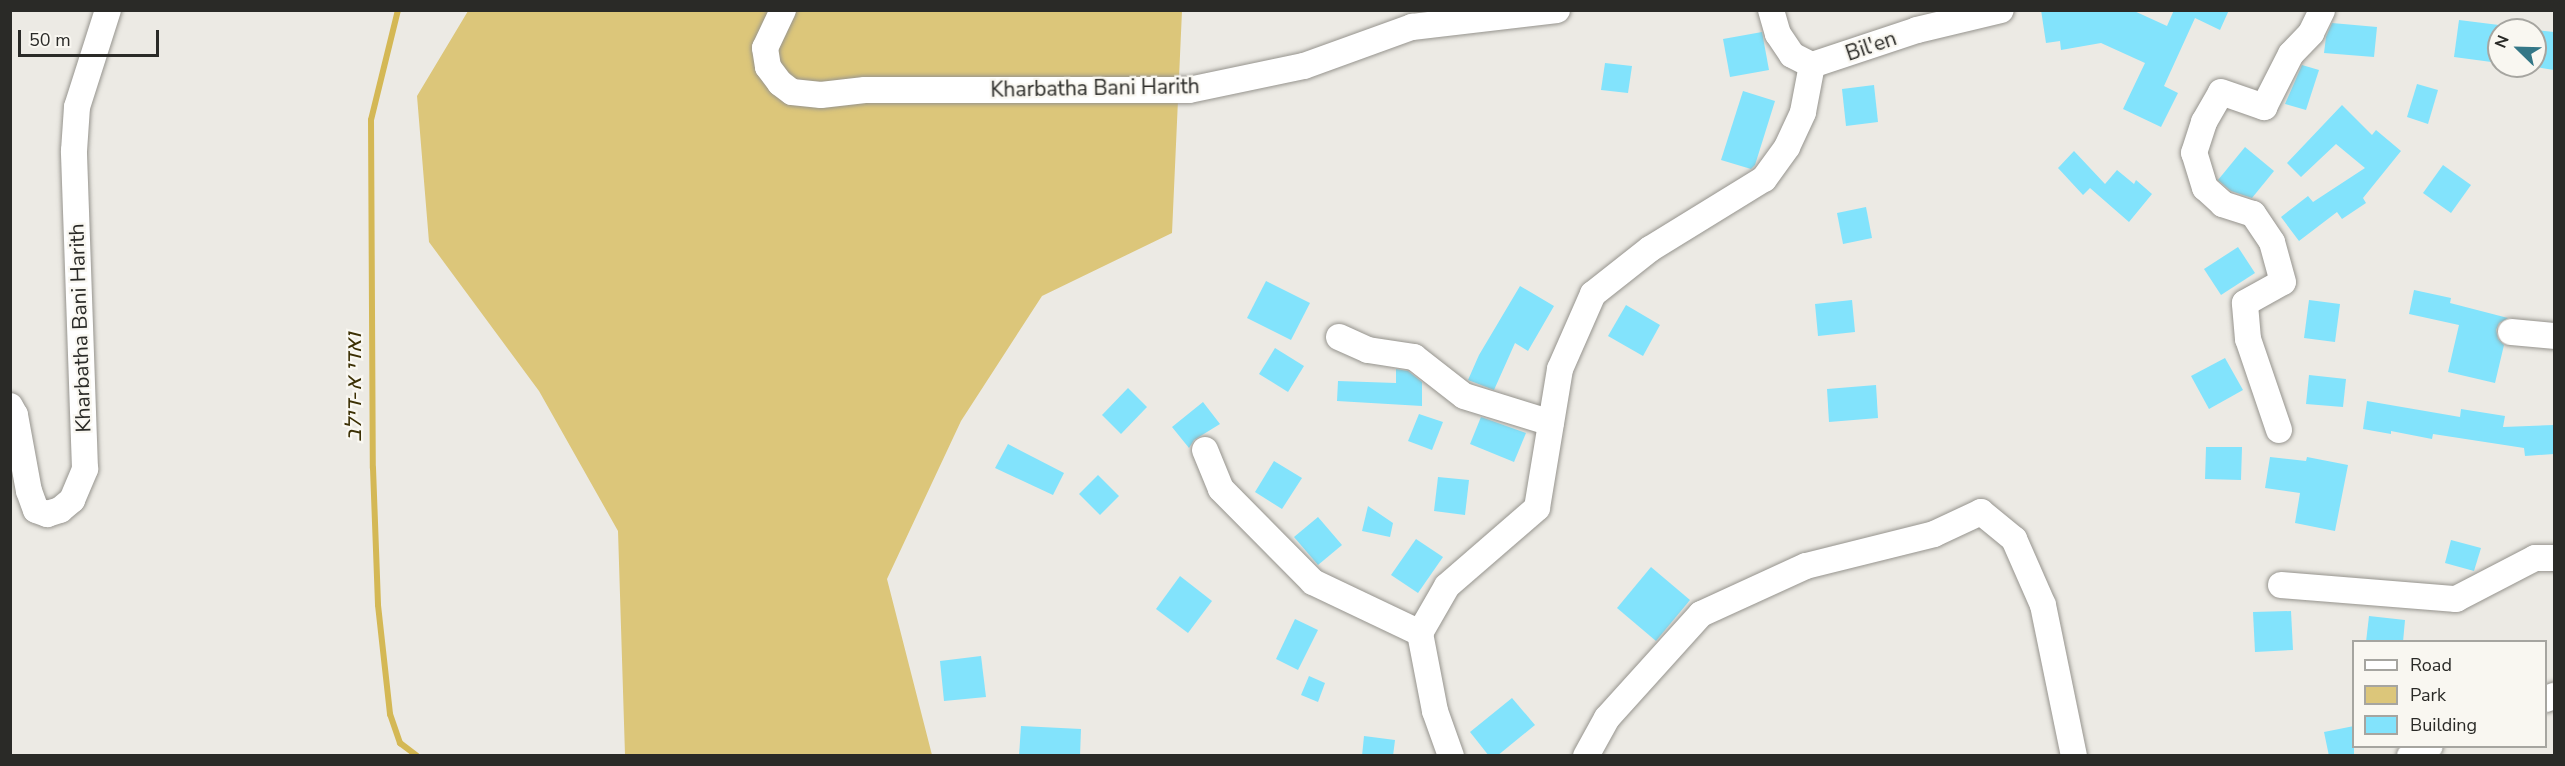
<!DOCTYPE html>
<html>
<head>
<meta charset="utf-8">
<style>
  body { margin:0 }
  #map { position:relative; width:2565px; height:766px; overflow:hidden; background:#eceae4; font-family:"Nunito Sans",Heebo,sans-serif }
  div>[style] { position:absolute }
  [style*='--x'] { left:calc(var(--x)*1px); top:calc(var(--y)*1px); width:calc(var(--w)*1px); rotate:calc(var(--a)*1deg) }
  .green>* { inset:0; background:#dcc67a }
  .stream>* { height:6px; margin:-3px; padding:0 3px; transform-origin:3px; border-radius:3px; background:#d4b855 }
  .building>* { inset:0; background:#82e3fc }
  .roads { filter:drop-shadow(0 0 2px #96948e) drop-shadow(0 0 2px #96948e) }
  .minor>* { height:26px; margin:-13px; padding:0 13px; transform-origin:13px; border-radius:13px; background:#fff }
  span { translate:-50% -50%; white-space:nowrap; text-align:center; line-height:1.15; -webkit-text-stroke:4.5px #f9f7f1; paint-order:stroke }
  .street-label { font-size:21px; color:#2a2a27 }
  .water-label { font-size:22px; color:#3b2f03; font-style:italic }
  .frame { position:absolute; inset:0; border:12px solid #2a2a27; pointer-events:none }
  .legend { position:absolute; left:2352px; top:640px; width:195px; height:108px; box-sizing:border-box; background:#f9f7f1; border:2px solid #a6a5a0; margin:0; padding:8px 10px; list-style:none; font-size:18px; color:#2a2a27 }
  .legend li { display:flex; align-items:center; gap:12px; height:30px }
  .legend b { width:30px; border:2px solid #a6a5a0 }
  .north { position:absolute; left:2487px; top:18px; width:60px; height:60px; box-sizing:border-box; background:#f9f7f1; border:2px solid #a6a5a0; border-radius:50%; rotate:293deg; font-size:16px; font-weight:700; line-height:24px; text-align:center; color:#2a2a27 }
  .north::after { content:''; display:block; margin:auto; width:21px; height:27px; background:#347787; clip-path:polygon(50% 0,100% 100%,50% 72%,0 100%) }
  .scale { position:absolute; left:18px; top:30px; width:141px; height:27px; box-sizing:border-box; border:3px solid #2a2a27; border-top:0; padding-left:8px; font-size:18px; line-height:21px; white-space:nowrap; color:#2a2a27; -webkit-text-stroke:4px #f9f7f1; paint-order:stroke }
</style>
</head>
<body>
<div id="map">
  <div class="green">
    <i style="clip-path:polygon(468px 11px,1182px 11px,1172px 233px,1042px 296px,961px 421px,887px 579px,932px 755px,625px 755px,618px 531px,539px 391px,429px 242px,417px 96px)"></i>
  </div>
  <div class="stream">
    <i style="--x:398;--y:10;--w:113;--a:103.8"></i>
    <i style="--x:371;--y:120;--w:348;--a:89.7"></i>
    <i style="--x:373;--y:468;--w:137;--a:87.9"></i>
    <i style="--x:378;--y:605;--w:110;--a:83.7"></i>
    <i style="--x:390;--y:714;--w:31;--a:71"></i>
    <i style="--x:400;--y:743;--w:21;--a:37"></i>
  </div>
  <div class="building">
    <i style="clip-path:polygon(2041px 10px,2132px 10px,2167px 26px,2174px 10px,2229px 10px,2220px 30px,2195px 18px,2164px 86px,2178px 93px,2161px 127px,2123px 109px,2145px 63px,2101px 43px,2061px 50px,2060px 41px,2046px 43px)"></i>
    <i style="clip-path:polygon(2459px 20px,2499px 25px,2499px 63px,2454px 57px)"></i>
    <i style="clip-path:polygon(2332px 23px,2377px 27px,2374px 57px,2324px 53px,2326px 37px)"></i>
    <i style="clip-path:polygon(2535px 30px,2554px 32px,2554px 70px,2535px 67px)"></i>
    <i style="clip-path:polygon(1762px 32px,1769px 70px,1730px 77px,1723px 39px)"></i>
    <i style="clip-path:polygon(1605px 63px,1632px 66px,1628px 93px,1601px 90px)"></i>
    <i style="clip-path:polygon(2302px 65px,2319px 70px,2306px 110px,2285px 104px)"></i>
    <i style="clip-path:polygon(2417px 84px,2438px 90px,2428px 124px,2407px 117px)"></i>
    <i style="clip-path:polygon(1874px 85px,1878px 122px,1846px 126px,1842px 89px)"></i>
    <i style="clip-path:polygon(1743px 91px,1775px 101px,1755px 165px,1751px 169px,1721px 160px)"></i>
    <i style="clip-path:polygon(2342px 105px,2372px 135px,2376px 130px,2401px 151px,2363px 198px,2366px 203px,2342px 219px,2337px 212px,2299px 241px,2281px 217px,2308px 196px,2313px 202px,2365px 168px,2336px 144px,2301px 177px,2287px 163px)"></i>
    <i style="clip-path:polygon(2245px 147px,2274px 171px,2252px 198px,2231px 191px,2218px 180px)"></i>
    <i style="clip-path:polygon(2074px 151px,2105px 184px,2117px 170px,2134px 184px,2136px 180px,2152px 194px,2129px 222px,2090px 188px,2083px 195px,2058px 168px)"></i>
    <i style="clip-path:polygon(2443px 165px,2471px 185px,2451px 213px,2423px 193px)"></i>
    <i style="clip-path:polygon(1866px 207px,1872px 238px,1843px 244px,1837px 213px)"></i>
    <i style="clip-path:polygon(2238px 247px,2255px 273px,2221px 295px,2204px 269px)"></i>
    <i style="clip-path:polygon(1266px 281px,1310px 303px,1291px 340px,1247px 318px)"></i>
    <i style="clip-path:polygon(1520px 286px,1554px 306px,1528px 351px,1515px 343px,1494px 390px,1468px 380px,1479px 355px)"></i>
    <i style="clip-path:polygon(2414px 290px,2451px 298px,2450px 303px,2508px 318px,2499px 323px,2496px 330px,2498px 339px,2504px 345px,2495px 383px,2448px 372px,2459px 325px,2409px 314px)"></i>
    <i style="clip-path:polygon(1852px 300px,1855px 332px,1818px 336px,1815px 304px)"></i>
    <i style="clip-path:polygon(2309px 300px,2340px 304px,2335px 342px,2304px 338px)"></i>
    <i style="clip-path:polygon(1626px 305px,1660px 325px,1643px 356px,1608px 336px)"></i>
    <i style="clip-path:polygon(1275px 348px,1304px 366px,1288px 392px,1259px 374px)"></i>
    <i style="clip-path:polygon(2225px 358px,2243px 390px,2209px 409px,2191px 376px)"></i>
    <i style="clip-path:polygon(1396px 369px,1408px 371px,1422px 382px,1422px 406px,1337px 401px,1338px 381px,1396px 383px)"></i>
    <i style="clip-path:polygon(2309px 375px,2346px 379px,2343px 407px,2306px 404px)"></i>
    <i style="clip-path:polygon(1876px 385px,1878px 418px,1829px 422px,1827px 389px)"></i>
    <i style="clip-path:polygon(1128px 388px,1147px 407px,1121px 434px,1102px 415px)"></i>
    <i style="clip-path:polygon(2367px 401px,2460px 417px,2461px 409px,2505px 416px,2503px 427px,2554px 425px,2554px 454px,2525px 456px,2524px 448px,2433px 434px,2432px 439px,2391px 431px,2391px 434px,2363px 429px)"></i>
    <i style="clip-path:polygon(1203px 402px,1220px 424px,1194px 440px,1189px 448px,1172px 427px)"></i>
    <i style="clip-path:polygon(1419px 414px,1443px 422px,1432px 450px,1408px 441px)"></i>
    <i style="clip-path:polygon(1481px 417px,1526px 433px,1514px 462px,1470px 444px)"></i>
    <i style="clip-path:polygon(1008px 444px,1064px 473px,1053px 495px,995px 468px)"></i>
    <i style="clip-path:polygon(2206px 447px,2242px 447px,2241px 480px,2205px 479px)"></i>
    <i style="clip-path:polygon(2270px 457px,2306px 461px,2307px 457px,2348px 465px,2335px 531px,2295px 523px,2300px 493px,2265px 488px)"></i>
    <i style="clip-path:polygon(1274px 461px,1302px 478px,1282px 509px,1255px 492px)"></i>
    <i style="clip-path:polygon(1098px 475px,1119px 496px,1100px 515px,1079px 494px)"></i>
    <i style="clip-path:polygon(1438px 477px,1469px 480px,1465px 515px,1434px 511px)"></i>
    <i style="clip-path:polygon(1368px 506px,1393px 523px,1390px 537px,1362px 531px)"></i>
    <i style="clip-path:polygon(1318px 517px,1342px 545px,1318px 565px,1294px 537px)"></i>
    <i style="clip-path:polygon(1416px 539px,1443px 557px,1418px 593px,1391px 575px)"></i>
    <i style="clip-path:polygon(2451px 540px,2481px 548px,2474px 571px,2445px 563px)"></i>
    <i style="clip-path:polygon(1651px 567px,1690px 600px,1656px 641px,1617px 608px)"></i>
    <i style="clip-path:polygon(1180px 576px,1212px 601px,1188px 633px,1156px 609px)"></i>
    <i style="clip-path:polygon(2291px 611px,2293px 650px,2255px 652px,2253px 612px)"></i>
    <i style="clip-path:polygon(2369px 616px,2405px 620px,2403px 642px,2366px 642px)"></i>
    <i style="clip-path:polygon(1295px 619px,1318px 630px,1298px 670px,1276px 659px)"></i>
    <i style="clip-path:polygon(981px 656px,986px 697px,944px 701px,940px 661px)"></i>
    <i style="clip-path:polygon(1309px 676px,1325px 683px,1318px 702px,1301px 695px)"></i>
    <i style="clip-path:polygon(1512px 698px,1535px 725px,1497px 756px,1489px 756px,1470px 732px)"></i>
    <i style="clip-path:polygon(1021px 726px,1081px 729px,1080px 756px,1019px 756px)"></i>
    <i style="clip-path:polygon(2354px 726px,2354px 756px,2329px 756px,2324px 732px)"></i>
    <i style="clip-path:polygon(1364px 736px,1395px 740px,1393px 756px,1362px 756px)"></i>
  </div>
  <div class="roads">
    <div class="minor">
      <i style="--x:783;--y:10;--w:42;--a:115.3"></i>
      <i style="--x:765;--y:48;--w:19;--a:81"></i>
      <i style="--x:768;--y:67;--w:20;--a:53"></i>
      <i style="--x:780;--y:83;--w:15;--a:37"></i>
      <i style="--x:792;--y:92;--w:29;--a:6"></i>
      <i style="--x:821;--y:95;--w:44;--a:-6.5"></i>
      <i style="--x:865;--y:90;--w:324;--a:0"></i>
      <i style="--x:1189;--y:90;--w:117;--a:-11.8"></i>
      <i style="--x:1304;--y:66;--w:115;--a:-19.9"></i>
      <i style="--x:1412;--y:27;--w:146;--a:-6.7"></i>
      <i style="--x:1771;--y:10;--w:25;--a:74"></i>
      <i style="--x:1778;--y:34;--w:25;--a:56"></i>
      <i style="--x:1792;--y:55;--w:22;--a:27"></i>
      <i style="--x:1812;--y:65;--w:111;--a:-18.4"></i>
      <i style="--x:1917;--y:30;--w:86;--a:-13.4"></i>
      <i style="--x:2511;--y:332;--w:43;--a:5.3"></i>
      <i style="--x:1339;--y:337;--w:32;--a:24"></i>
      <i style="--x:1368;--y:350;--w:47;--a:8.7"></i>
      <i style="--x:1414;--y:357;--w:63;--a:38"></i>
      <i style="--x:1464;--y:396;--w:91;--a:17.2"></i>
      <i style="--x:10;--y:406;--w:10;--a:61"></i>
      <i style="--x:15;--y:415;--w:77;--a:79.6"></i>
      <i style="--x:29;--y:491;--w:20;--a:70"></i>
      <i style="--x:36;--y:510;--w:12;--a:20"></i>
      <i style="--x:47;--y:514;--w:14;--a:-17"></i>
      <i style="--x:60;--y:510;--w:16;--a:-40"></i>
      <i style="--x:72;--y:500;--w:34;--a:-67"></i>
      <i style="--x:85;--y:469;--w:318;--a:-92"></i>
      <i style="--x:74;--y:151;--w:44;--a:-86.1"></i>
      <i style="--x:77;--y:107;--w:102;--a:-72.3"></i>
      <i style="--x:2279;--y:430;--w:96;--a:-108.8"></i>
      <i style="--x:2248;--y:339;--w:36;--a:-95"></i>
      <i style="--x:2245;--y:303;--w:43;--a:-28.9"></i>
      <i style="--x:2283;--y:282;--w:41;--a:-105.4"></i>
      <i style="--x:2272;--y:242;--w:34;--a:-124"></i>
      <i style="--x:2253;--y:214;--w:32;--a:-162"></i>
      <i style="--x:2223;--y:204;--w:24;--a:-138"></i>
      <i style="--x:2205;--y:188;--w:37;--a:-107"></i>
      <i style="--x:2194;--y:153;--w:33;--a:-72"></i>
      <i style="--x:2204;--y:122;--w:34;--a:-60"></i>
      <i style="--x:2221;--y:92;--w:46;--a:19.2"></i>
      <i style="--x:2264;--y:107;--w:59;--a:-63"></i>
      <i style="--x:2291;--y:54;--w:29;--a:-46"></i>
      <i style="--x:2311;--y:33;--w:25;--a:-64"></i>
      <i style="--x:1205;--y:450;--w:42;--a:67.7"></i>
      <i style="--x:1221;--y:489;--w:131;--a:45.3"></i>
      <i style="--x:1313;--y:582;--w:119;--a:25.5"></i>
      <i style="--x:2281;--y:585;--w:176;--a:4.6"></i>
      <i style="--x:2456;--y:599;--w:89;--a:-27.4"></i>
      <i style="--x:2535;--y:558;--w:19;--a:0"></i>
      <i style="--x:2546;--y:699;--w:9;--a:-21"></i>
      <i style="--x:1451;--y:756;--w:48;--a:-109.6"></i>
      <i style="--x:1435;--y:711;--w:79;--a:-100.9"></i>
      <i style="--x:1420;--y:633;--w:54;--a:-60.1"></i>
      <i style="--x:1447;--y:586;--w:119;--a:-40.9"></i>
      <i style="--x:1537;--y:508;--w:141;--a:-80.6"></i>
      <i style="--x:1560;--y:369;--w:82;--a:-66.3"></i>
      <i style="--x:1593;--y:294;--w:73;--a:-38.3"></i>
      <i style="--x:1650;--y:249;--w:134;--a:-31.6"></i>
      <i style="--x:1764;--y:179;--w:39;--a:-54"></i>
      <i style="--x:1787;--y:147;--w:38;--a:-65"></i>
      <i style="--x:1803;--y:112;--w:48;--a:-79.2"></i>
      <i style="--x:1586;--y:756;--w:43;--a:-61.1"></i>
      <i style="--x:1607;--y:718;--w:140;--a:-47.9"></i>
      <i style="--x:1701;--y:614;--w:115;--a:-24.6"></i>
      <i style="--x:1806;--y:566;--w:132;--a:-14"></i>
      <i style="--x:1934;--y:534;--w:52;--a:-25.1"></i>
      <i style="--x:1981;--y:512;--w:43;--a:39.3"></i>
      <i style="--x:2014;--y:539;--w:72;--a:66.3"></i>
      <i style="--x:2043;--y:605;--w:154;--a:78.4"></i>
      <i style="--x:2410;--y:756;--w:22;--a:-27"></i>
    </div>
  </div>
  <div class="street-label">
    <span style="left:1871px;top:46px;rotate:-19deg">Bil'en</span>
    <span style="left:1095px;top:88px;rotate:-1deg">Kharbatha Bani Harith</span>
    <span style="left:80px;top:328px;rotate:-92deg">Kharbatha Bani Harith</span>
  </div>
  <div class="water-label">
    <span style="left:355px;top:387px;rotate:-90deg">ואדי א-דילב</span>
  </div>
  <div class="frame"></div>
  <ul class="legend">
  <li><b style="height:8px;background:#fff"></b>Road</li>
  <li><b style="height:16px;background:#dcc67a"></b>Park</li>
  <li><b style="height:16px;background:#82e3fc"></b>Building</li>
  </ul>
  <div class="north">N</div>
  <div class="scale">50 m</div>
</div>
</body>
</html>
